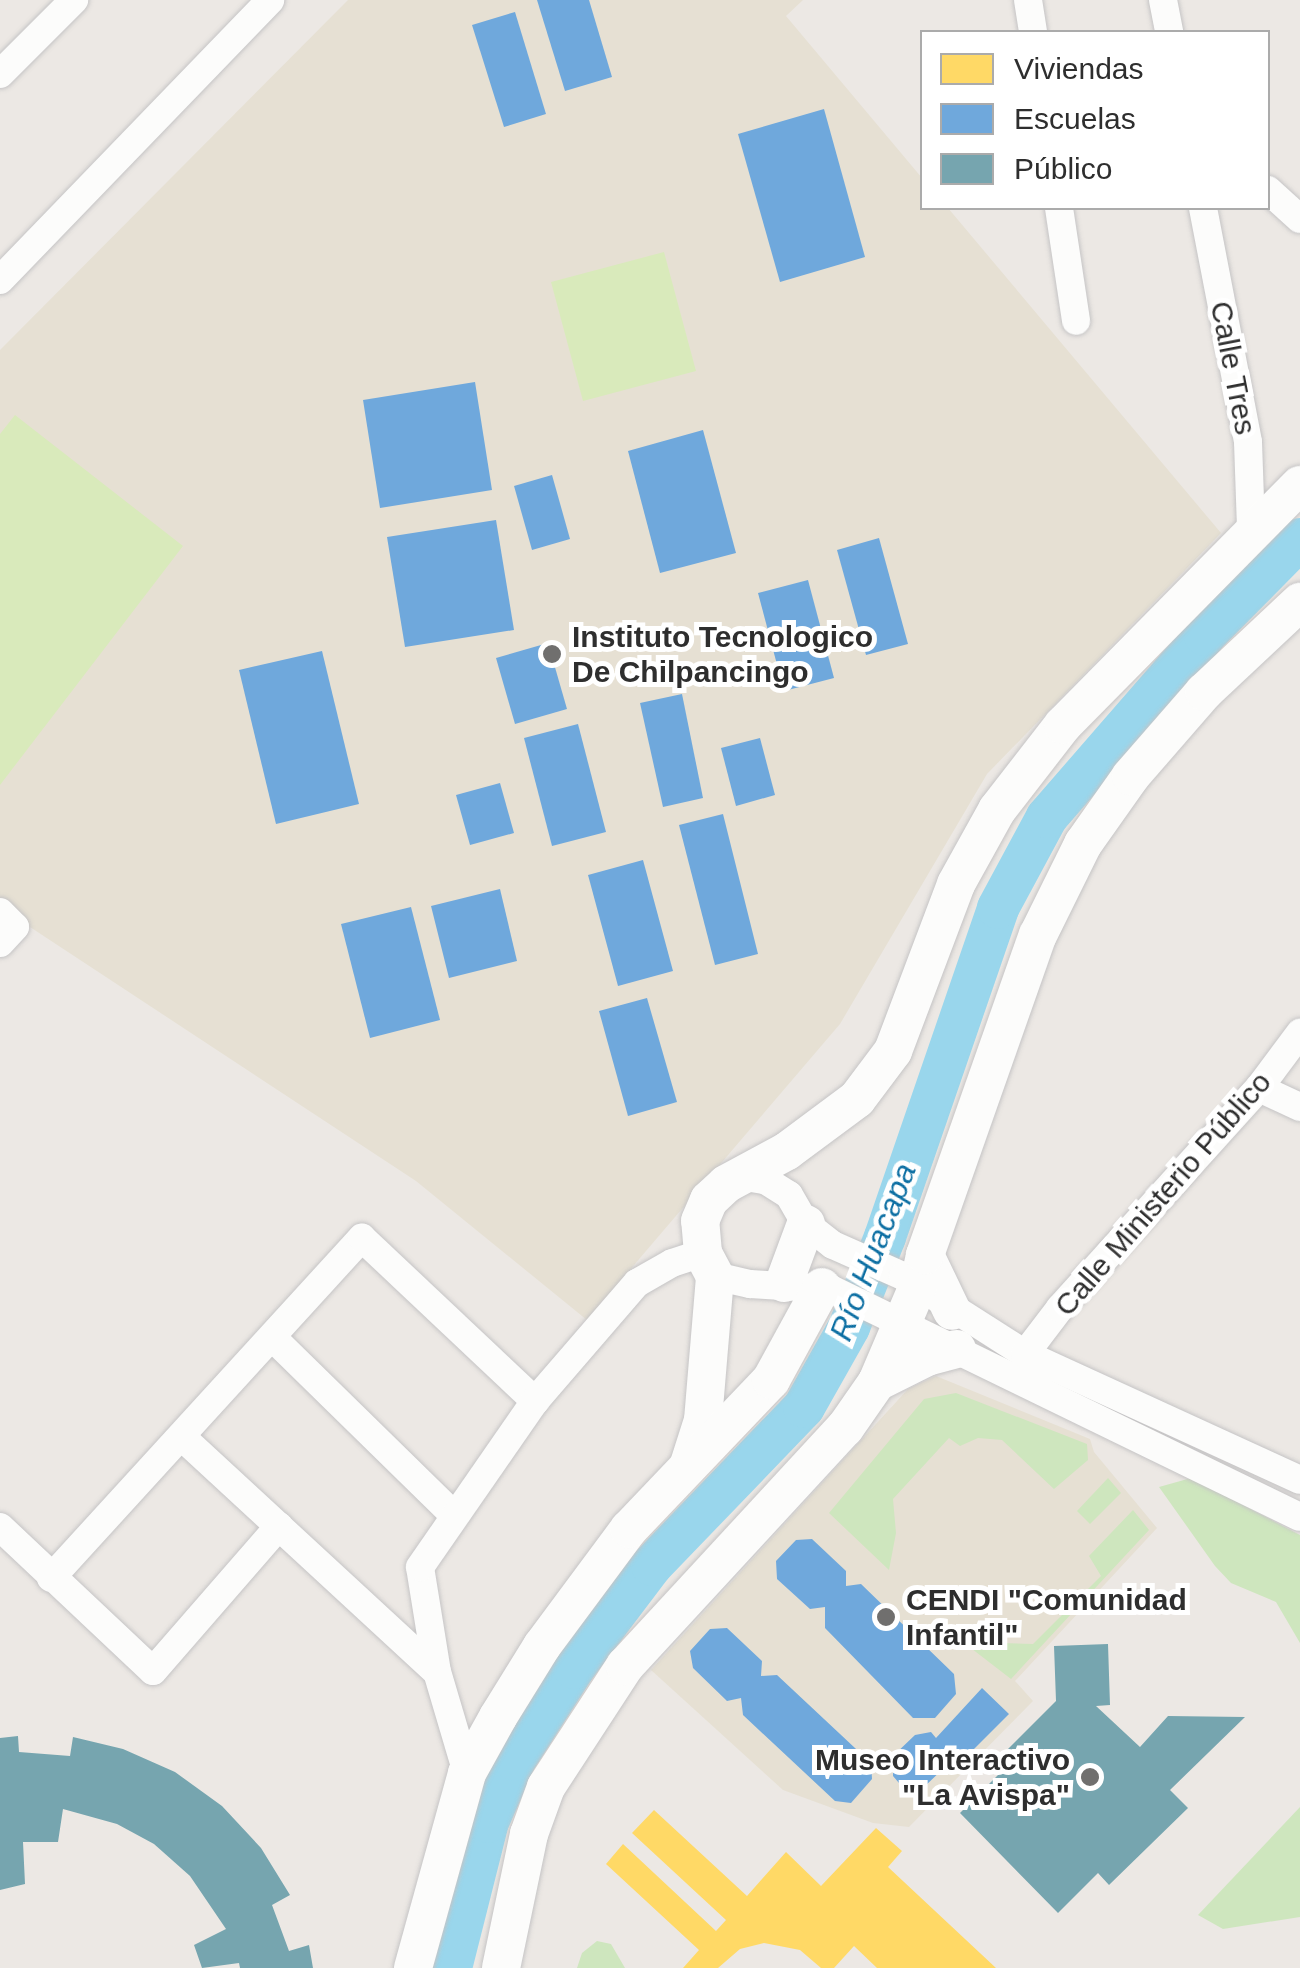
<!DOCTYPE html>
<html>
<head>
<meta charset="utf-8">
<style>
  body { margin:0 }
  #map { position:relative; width:1300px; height:1968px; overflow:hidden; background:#ece8e4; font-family:Arial,sans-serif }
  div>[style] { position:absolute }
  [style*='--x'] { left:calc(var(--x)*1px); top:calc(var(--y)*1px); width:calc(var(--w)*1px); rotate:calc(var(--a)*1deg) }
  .education>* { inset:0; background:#e6e0d3 }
  .green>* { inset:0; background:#cee6be }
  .pitch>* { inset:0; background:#d9eabb }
  .homes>* { inset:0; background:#ffd966 }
  .schools>* { inset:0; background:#6fa8dc }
  .public>* { inset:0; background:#76a5af }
  .river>* { height:42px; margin:-21px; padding:0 21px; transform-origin:21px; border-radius:21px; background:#99d6ec }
  .roads { filter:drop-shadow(0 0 2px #c5c4c5) drop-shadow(0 0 2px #c5c4c5) }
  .minor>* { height:28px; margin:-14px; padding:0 14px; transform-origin:14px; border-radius:14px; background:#fcfcfb }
  .secondary>* { height:38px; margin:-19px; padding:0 19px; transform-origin:19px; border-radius:19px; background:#fcfcfb }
  .dots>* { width:28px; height:28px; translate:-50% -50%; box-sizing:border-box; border:5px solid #fff; border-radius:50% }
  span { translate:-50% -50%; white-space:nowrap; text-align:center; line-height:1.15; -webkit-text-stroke:10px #fff; paint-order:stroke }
  .street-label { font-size:30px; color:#2e2e2e }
  .poi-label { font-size:30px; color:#2e2e2e; font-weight:700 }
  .left { translate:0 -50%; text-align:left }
  .right { translate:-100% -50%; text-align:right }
  .water-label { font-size:32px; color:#0d6fa3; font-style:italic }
  .legend { position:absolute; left:920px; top:30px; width:350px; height:180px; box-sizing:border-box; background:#fff; border:2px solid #ababab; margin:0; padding:12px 18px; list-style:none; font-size:30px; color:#2e2e2e }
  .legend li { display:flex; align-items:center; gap:20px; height:50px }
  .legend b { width:50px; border:2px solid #ababab }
</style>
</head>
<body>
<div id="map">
  <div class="education">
    <i style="clip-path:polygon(348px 0,803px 0,786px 16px,922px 178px,922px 208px,948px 208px,1221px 533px,987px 774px,840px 1024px,587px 1320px,416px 1181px,30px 927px,0 901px,0 350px)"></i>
    <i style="clip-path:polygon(936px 1376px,1090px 1439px,1094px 1452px,1157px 1528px,1015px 1681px,1033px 1701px,909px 1827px,873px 1823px,783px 1790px,651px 1670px,908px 1389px)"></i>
  </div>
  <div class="green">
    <i style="clip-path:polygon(956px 1393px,1087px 1444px,1088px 1460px,1054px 1489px,1002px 1440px,978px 1438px,960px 1446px,949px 1438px,893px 1499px,896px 1533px,889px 1570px,829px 1513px,924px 1399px)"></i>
    <i style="clip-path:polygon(1108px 1478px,1121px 1493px,1090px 1524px,1077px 1511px)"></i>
    <i style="clip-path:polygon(1191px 1478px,1300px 1535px,1300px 1643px,1276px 1602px,1231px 1583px,1215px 1566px,1159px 1487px)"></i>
    <i style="clip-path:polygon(1133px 1510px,1149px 1530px,1011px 1679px,963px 1642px,1033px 1644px,1101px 1576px,1089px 1556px)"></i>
    <i style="clip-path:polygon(1300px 1807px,1300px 1917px,1223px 1929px,1198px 1915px)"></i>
    <i style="clip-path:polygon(597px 1941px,611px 1944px,625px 1968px,577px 1968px,582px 1953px)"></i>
  </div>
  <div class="pitch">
    <i style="clip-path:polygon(664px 252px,696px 371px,583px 401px,551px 282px)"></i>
    <i style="clip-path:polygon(15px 415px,183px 546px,0 785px,0 434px)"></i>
  </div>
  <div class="homes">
    <i style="clip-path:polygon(654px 1810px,747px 1896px,786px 1852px,821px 1886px,876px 1828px,902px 1851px,888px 1867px,996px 1968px,877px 1968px,854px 1946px,834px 1968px,821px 1968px,800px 1950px,764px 1943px,740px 1949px,718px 1968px,683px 1968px,699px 1950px,606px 1864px,623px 1844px,716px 1931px,726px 1920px,632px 1833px)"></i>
  </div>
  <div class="schools">
    <i style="clip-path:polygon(537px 0,589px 0,612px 77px,565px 91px)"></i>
    <i style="clip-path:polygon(515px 12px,546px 114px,504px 127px,472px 25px)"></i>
    <i style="clip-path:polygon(824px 109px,865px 257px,780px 282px,738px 134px)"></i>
    <i style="clip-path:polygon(475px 382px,492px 490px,380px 508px,363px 400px)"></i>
    <i style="clip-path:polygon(703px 430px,736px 553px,660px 573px,628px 451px)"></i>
    <i style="clip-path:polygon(552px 475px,570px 539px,532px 550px,514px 486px)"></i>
    <i style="clip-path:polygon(496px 520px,514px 630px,405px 647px,387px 537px)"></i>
    <i style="clip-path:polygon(879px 538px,908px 644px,866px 655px,837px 550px)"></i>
    <i style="clip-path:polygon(808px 580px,834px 678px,784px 691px,758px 593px)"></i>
    <i style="clip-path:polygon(548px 643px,567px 709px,515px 724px,496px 658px)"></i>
    <i style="clip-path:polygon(322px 651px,359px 804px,276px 824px,239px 670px)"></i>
    <i style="clip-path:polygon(682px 694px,703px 798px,663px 807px,640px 703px)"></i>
    <i style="clip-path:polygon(578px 724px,606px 832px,552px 846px,524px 738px)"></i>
    <i style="clip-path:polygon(760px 738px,775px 795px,736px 806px,721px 748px)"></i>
    <i style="clip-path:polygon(500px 783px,514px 833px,470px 845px,456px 795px)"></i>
    <i style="clip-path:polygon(723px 814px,758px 954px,715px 965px,679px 825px)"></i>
    <i style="clip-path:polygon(643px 860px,673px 971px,618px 986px,588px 875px)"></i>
    <i style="clip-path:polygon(500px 889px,517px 961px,449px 978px,431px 906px)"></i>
    <i style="clip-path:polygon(411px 907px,440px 1020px,370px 1038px,341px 924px)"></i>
    <i style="clip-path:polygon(647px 998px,677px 1102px,628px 1116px,599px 1011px)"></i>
    <i style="clip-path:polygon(812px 1539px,846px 1571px,846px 1586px,861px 1584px,954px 1674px,956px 1694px,935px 1718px,913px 1718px,825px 1628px,825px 1607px,810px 1609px,777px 1579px,776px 1561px,796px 1540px)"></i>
    <i style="clip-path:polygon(727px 1628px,762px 1661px,761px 1676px,777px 1675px,871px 1763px,872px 1779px,851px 1803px,835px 1801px,743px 1715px,741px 1698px,727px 1701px,693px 1668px,690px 1651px,710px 1629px)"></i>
    <i style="clip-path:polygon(982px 1688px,1009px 1714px,961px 1762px,946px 1747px,947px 1765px,922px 1789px,905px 1790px,893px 1776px,893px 1756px,915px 1735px,931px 1732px,936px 1738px)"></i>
  </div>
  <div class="public">
    <i style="clip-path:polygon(1108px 1644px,1110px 1705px,1096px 1706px,1140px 1747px,1168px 1716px,1245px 1717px,1170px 1790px,1188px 1808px,1109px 1885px,1098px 1873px,1058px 1913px,960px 1813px,1010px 1763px,1002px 1755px,1056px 1701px,1054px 1646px)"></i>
    <i style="clip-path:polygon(18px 1736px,19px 1752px,70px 1756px,73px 1737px,123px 1749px,175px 1772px,222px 1806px,261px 1848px,290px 1895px,272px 1905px,289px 1951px,309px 1945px,313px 1968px,240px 1968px,239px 1963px,202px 1968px,194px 1945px,226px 1929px,190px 1876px,154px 1844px,117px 1824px,63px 1809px,58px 1842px,23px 1842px,25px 1884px,0 1890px,0 1738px)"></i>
  </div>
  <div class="river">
    <i style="--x:451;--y:1968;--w:151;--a:-75.8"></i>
    <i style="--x:488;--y:1822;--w:68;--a:-66.5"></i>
    <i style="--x:515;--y:1760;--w:109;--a:-57.3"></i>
    <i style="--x:574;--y:1668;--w:129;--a:-52.9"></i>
    <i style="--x:652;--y:1565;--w:219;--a:-46.1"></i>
    <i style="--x:804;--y:1407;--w:92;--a:-60.6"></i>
    <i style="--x:849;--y:1327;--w:97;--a:-68.2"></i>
    <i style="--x:885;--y:1237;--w:348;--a:-71"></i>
    <i style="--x:998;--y:908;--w:103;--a:-61.7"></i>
    <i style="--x:1047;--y:817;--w:241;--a:-49"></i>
    <i style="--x:1205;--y:635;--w:135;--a:-45.3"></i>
  </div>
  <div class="roads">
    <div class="minor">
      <i style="--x:1028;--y:0;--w:32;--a:81"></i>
      <i style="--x:1163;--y:0;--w:33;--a:79"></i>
      <i style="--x:0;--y:74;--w:105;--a:-45"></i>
      <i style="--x:1268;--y:190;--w:43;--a:42.2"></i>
      <i style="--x:1059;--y:208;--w:114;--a:81.4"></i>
      <i style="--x:1203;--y:208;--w:238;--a:79.1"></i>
      <i style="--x:1248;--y:442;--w:88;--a:88"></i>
      <i style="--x:0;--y:280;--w:389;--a:-46"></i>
      <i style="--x:0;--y:912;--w:21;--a:45"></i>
      <i style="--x:15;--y:927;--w:22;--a:133"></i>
      <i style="--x:1259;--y:1088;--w:45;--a:24.9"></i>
      <i style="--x:745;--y:1177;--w:20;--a:9"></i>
      <i style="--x:765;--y:1180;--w:28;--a:32"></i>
      <i style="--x:789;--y:1195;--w:34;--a:60"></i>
      <i style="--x:806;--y:1224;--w:34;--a:38"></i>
      <i style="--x:833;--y:1245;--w:77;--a:23.9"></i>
      <i style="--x:903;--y:1276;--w:145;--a:32.6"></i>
      <i style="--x:1025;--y:1354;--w:302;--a:24.6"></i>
      <i style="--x:715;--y:1276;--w:36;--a:13"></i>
      <i style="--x:750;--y:1284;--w:81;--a:3.5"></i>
      <i style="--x:831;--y:1289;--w:521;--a:25.93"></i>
      <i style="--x:273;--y:1338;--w:253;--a:44.4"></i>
      <i style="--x:1025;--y:1354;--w:58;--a:-52.7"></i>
      <i style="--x:1060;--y:1308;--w:297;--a:-47.9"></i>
      <i style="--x:1259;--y:1088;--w:69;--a:-53.3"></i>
      <i style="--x:183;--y:1438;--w:345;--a:42.7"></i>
      <i style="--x:0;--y:1527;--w:210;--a:43.3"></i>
      <i style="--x:153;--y:1671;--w:192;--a:-49"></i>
      <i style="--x:51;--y:1578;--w:461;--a:-47.6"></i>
      <i style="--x:362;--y:1238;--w:238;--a:43.3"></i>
      <i style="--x:467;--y:1773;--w:105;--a:-106.5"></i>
      <i style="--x:437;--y:1672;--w:106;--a:-99.2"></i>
      <i style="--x:420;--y:1567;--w:202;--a:-55.3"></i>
      <i style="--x:535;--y:1401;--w:156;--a:-49.2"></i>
      <i style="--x:637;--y:1283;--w:40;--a:-29.7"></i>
      <i style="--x:672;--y:1263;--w:33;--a:-18"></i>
    </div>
    <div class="secondary">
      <i style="--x:925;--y:1255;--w:62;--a:64.3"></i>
      <i style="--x:784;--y:1283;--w:63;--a:-69.6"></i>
      <i style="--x:877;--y:1382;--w:56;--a:-26.6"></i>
      <i style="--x:927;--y:1357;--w:31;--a:-15"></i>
      <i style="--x:689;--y:1464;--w:46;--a:-72.3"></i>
      <i style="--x:703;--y:1420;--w:144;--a:-85.2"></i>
      <i style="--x:715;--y:1276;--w:26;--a:-118"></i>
      <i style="--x:703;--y:1253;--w:32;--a:-95"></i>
      <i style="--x:700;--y:1221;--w:23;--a:-67"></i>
      <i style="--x:709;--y:1200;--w:23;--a:-43"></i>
      <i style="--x:726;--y:1184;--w:69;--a:-28.4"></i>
      <i style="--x:787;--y:1151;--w:87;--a:-36.6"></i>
      <i style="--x:857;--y:1099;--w:60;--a:-53.1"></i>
      <i style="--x:893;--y:1051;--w:178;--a:-69.3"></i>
      <i style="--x:956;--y:884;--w:85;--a:-61"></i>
      <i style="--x:997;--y:810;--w:108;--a:-52.2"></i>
      <i style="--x:1063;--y:725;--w:337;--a:-45.4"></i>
      <i style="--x:413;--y:1968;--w:202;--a:-74.5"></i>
      <i style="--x:467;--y:1773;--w:64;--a:-61"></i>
      <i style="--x:498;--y:1717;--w:84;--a:-58.2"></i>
      <i style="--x:542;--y:1646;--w:146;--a:-53.4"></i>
      <i style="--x:629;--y:1529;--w:206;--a:-46.4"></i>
      <i style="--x:771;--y:1380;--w:106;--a:-61.3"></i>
      <i style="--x:501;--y:1968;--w:137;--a:-78.2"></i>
      <i style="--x:529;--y:1834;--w:50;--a:-70.1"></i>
      <i style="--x:546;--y:1787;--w:145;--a:-56.9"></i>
      <i style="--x:625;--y:1666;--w:324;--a:-47.3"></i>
      <i style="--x:845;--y:1428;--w:56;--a:-55.2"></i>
      <i style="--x:877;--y:1382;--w:104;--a:-66.9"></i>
      <i style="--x:918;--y:1286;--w:32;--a:-77"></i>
      <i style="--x:925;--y:1255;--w:339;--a:-70.6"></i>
      <i style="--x:1038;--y:935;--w:102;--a:-63.7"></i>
      <i style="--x:1083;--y:844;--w:83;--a:-54.8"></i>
      <i style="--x:1131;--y:776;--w:111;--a:-49"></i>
      <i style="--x:1204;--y:692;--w:132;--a:-43.2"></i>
    </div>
  </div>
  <div class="dots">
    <i style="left:552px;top:654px;background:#706f6e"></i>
    <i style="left:886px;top:1617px;background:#706f6e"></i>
    <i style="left:1090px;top:1777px;background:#706f6e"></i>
  </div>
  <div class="street-label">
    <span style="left:1233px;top:368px;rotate:79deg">Calle Tres</span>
    <span style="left:1163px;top:1194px;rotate:-49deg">Calle Ministerio Público</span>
  </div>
  <div class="poi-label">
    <span class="left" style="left:572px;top:654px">Instituto Tecnologico<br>De Chilpancingo</span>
    <span class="left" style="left:906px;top:1617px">CENDI "Comunidad<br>Infantil"</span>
    <span class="right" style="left:1070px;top:1777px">Museo Interactivo<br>"La Avispa"</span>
  </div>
  <div class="water-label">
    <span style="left:873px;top:1252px;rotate:-69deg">Río Huacapa</span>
  </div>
  <ul class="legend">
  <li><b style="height:28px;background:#ffd966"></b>Viviendas</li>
  <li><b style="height:28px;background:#6fa8dc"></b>Escuelas</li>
  <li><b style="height:28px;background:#76a5af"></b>Público</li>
  </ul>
</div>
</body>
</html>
